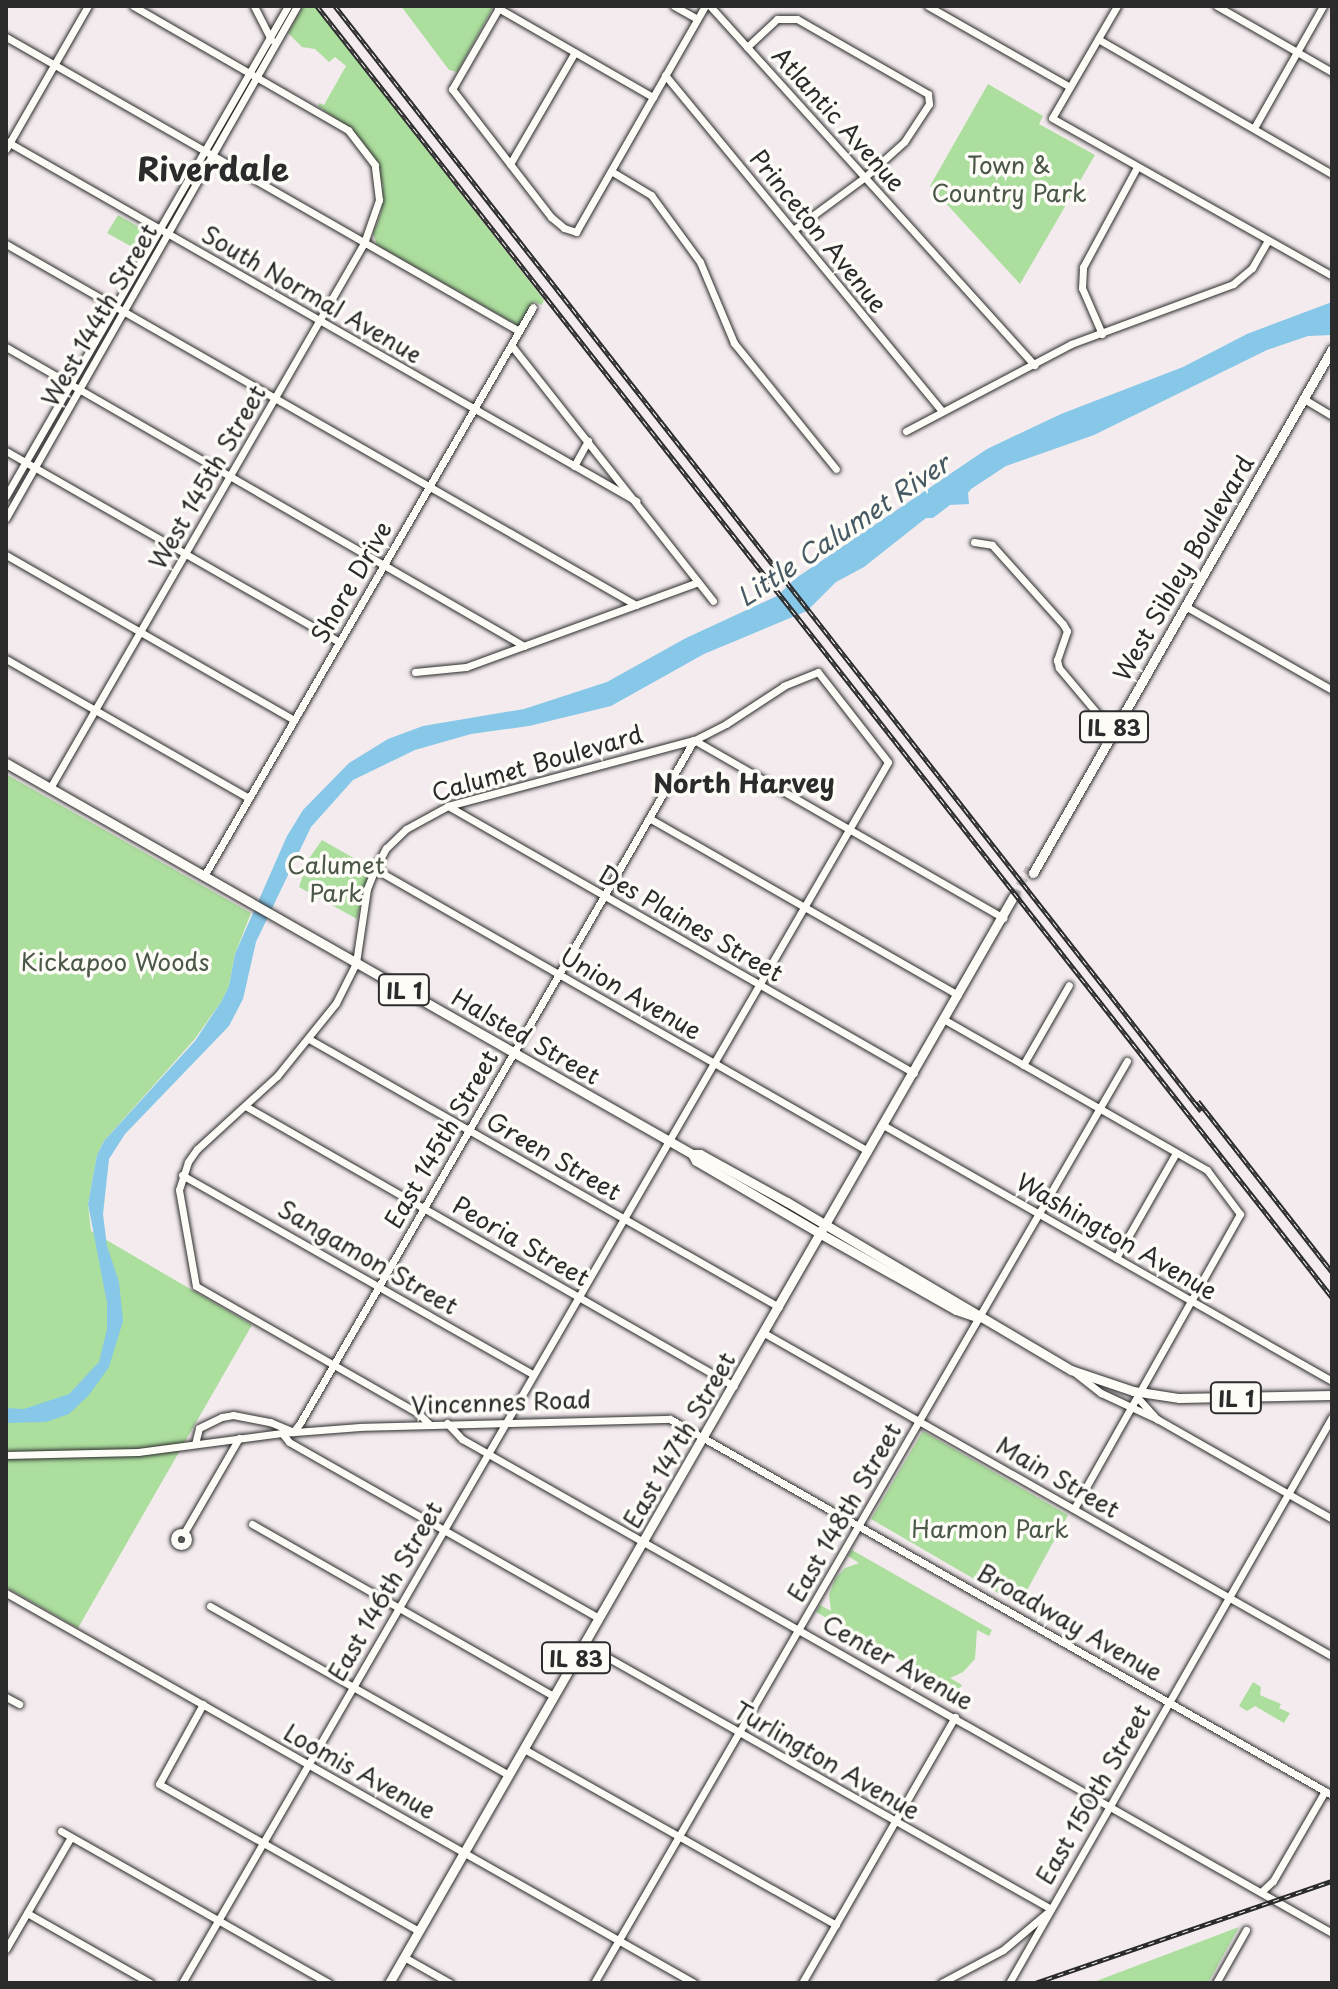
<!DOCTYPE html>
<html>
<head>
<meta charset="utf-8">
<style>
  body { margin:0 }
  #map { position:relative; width:1338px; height:1989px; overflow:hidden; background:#f4ebee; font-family:"Playpen Sans",sans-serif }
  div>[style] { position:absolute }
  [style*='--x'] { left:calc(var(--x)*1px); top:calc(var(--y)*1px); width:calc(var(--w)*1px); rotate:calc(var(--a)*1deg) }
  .green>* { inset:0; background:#acde9e }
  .water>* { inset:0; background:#87c7e8 }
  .major-tunnel>* { height:9px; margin-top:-4.5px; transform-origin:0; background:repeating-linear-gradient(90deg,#ccc5c7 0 9px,transparent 0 13.5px) }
  .roads { filter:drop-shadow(0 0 2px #2b2b2b) drop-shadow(0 0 2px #2b2b2b) }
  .minor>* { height:7px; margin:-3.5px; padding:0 3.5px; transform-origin:3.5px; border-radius:3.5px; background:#fdfcf7 }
  .minor>.ring { margin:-3.5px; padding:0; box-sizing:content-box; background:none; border:7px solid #fdfcf7; border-radius:50% }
  .major>* { height:9px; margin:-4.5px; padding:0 4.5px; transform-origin:4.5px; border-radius:4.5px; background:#fdfcf7 }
  .rail>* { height:5px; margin-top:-2.5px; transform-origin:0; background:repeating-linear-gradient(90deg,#fdfcf7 0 6px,#2b2b2b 0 12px); box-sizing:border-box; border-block:2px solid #2b2b2b }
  span { translate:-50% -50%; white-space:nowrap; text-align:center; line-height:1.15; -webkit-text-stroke:7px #fdfcf7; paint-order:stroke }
  .shield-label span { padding:2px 6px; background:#fdfcf7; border:2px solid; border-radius:6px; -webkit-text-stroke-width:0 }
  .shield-label { font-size:22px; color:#2b2b2b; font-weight:700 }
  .street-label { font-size:24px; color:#2b2b2b }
  .park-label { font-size:24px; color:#4b5848 }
  .water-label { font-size:26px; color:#475a64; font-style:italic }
  .neighbourhood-label { font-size:26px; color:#2b2b2b; font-weight:700 }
  .district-label { font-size:32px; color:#2b2b2b; font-weight:700 }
  .frame { position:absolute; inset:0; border:8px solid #2b2b2b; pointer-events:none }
</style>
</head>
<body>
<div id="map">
  <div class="green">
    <i style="clip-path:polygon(303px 6px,314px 6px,544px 300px,542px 305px,534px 302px,519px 326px,377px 245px,373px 234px,381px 213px,383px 186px,375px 160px,354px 132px,318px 106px,319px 103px,324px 105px,346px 66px,335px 57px,329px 62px,315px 49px,302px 47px,288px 33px)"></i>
    <i style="clip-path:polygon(401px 6px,494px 6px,457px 72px,449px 70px)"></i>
    <i style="clip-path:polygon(988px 84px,1043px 116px,1039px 124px,1095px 155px,1020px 284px,930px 186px)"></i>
    <i style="clip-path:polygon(118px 215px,148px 232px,136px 254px,134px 248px,107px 233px)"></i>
    <i style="clip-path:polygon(6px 774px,251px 913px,235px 954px,229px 986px,221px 1002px,194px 1040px,104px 1141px,97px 1155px,88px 1204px,91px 1231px,252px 1325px,78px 1628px,6px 1587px)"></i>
    <i style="clip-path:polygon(322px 840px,371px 868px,357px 919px,299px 887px,308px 860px)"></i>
    <i style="clip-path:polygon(923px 1431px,1068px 1515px,1019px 1605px,871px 1519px)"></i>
    <i style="clip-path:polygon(852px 1550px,992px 1630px,989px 1636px,977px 1630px,975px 1659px,963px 1672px,950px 1678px,962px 1685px,957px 1692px,816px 1612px,820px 1605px,831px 1611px,829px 1595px,835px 1579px,845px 1568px,859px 1563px,848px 1556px)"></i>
    <i style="clip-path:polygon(1253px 1682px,1261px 1687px,1260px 1695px,1281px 1704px,1279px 1708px,1290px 1713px,1284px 1723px,1255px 1706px,1247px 1711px,1239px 1706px)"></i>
    <i style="clip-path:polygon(1239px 1927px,1208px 1983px,1091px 1983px)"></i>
  </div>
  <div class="water">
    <i style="clip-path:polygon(1332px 302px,1332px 335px,1308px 336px,1267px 350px,1094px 435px,1006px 466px,971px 489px,968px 493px,969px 504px,950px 505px,933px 518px,926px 518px,864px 567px,836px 582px,807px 611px,704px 654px,611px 706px,529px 726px,471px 734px,415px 750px,353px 780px,311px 827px,299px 852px,256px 942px,243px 999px,229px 1026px,125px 1134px,109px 1159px,103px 1214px,107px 1246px,119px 1282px,123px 1321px,109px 1367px,89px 1395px,69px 1414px,46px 1422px,6px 1423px,6px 1408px,24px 1409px,69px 1394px,99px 1362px,107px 1329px,107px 1303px,88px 1204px,97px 1155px,104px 1141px,195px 1041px,221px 1002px,229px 986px,235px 954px,287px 836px,303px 810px,349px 763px,388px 739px,423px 726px,524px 709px,607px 682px,686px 638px,777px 596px,796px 578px,987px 449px,1061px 414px,1183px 367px,1247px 334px)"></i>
  </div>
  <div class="major-tunnel">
    <i style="--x:1013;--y:897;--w:34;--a:-60"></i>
  </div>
  <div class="roads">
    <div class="minor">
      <i style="--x:254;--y:6;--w:38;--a:63"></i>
      <i style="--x:500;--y:6;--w:96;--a:120"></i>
      <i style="--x:452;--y:89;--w:162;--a:52.3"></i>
      <i style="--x:551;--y:217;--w:17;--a:40"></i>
      <i style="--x:564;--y:228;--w:13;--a:18"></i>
      <i style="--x:576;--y:232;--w:260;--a:-60.3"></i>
      <i style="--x:674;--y:6;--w:26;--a:29"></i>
      <i style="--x:710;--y:6;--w:484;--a:47.9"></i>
      <i style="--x:928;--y:6;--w:163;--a:29.7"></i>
      <i style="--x:1117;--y:6;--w:129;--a:120.1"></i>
      <i style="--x:1052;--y:118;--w:322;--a:29.4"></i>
      <i style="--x:1217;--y:6;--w:133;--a:29.9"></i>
      <i style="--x:498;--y:8;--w:179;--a:29.9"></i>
      <i style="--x:6;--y:37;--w:591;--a:29.82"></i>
      <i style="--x:1098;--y:39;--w:270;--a:30"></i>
      <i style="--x:747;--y:47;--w:41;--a:-43"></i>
      <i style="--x:777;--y:19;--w:20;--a:0"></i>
      <i style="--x:797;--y:19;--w:151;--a:29.8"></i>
      <i style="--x:928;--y:94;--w:10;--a:84"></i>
      <i style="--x:929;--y:104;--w:45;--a:123.3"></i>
      <i style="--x:904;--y:142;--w:52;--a:138.1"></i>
      <i style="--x:865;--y:177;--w:89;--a:143.6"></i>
      <i style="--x:665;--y:75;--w:435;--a:50.5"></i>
      <i style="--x:1254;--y:128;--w:140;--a:-60.5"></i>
      <i style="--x:6;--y:141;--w:726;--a:29.74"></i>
      <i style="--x:6;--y:149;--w:165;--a:-60.2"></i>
      <i style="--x:510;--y:164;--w:129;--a:-59.9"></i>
      <i style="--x:611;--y:171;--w:47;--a:31"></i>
      <i style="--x:651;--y:195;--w:83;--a:53.8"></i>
      <i style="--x:700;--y:262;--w:88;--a:67.2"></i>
      <i style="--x:734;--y:343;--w:162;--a:51"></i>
      <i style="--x:6;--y:244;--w:726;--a:29.81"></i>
      <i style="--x:1102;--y:334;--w:50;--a:-113.5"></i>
      <i style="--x:1082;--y:288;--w:21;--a:-87"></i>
      <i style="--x:1083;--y:267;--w:114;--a:-61.6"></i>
      <i style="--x:511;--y:345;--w:326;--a:51.7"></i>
      <i style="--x:6;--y:347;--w:598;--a:29.99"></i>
      <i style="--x:1304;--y:399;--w:33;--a:31"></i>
      <i style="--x:906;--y:431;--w:187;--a:-27.8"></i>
      <i style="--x:1071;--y:344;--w:173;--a:-20.3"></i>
      <i style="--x:1233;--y:284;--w:25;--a:-40"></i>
      <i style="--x:1252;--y:268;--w:32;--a:-60"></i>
      <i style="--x:6;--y:451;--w:384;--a:29.8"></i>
      <i style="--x:574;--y:466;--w:29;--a:-61"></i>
      <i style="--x:6;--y:496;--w:565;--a:-60.08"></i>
      <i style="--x:6;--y:518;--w:589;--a:-60.39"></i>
      <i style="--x:974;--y:542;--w:18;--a:9"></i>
      <i style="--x:992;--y:545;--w:106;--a:48.1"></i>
      <i style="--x:1063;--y:624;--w:8;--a:60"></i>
      <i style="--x:1067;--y:631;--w:31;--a:109"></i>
      <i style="--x:1057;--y:660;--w:8;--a:76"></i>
      <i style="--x:1059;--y:668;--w:82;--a:49.9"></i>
      <i style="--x:6;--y:555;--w:332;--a:29.8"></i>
      <i style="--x:1185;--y:606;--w:169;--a:29.7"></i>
      <i style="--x:6;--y:659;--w:280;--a:29.8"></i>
      <i style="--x:415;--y:672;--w:51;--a:-5.6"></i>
      <i style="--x:466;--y:667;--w:247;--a:-20.1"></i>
      <i style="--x:50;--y:788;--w:629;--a:-60.05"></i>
      <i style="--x:364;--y:243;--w:46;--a:-70.8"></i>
      <i style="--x:379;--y:200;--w:35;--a:-97"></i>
      <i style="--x:375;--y:165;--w:44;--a:-127.6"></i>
      <i style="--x:348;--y:130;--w:248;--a:-150"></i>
      <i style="--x:448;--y:806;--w:537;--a:29.81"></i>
      <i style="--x:649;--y:818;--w:356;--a:29.8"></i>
      <i style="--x:375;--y:869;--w:568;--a:29.77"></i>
      <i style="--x:204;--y:876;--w:657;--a:-59.96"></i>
      <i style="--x:945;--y:1020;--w:302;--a:29.8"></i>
      <i style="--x:1207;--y:1170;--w:55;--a:53.1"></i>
      <i style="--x:1240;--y:1214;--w:338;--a:119.4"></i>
      <i style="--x:309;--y:1039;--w:541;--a:29.69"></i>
      <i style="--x:1023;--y:1065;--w:92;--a:-60.1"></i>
      <i style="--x:247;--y:1107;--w:561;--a:29.81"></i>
      <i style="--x:883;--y:1125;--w:517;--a:29.69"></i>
      <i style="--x:182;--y:1175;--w:403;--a:29.6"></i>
      <i style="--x:1116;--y:1258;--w:121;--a:-60.3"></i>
      <i style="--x:764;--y:1333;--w:653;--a:29.63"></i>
      <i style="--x:1074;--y:1372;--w:34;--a:38"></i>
      <i style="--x:1101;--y:1393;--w:62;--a:24.9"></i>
      <i style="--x:1157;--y:1419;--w:202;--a:29.7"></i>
      <i style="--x:1137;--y:1397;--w:30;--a:48"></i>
      <i style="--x:447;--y:1423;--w:22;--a:47"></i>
      <i style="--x:462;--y:1439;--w:1000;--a:29.59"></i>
      <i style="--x:282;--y:1433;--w:11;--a:52"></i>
      <i style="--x:289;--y:1442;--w:356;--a:29.6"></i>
      <i style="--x:195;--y:1444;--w:16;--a:-76"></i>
      <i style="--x:199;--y:1428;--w:25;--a:-26"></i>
      <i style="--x:222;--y:1417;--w:11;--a:-10"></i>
      <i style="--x:233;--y:1415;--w:38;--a:11"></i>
      <i style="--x:270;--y:1422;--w:25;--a:23"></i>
      <i style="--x:293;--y:1432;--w:11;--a:-52"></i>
      <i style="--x:300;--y:1423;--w:788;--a:-60.02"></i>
      <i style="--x:694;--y:740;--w:357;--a:29.9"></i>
      <i style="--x:6;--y:1455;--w:132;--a:-1.3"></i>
      <i style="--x:138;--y:1452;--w:145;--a:-7.5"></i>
      <i style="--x:282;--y:1433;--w:78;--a:-4.4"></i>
      <i style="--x:360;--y:1427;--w:310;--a:-1.5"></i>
      <i style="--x:670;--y:1419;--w:761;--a:29.6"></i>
      <i style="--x:252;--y:1524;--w:348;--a:29.7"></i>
      <i class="ring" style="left:174px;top:1532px;width:7px;height:7px"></i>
      <i style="--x:184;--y:1533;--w:110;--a:-59.9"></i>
      <i style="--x:6;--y:1593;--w:791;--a:29.55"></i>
      <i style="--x:210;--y:1606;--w:343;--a:29.5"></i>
      <i style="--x:584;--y:1644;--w:537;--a:29.57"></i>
      <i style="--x:6;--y:1697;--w:15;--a:28"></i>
      <i style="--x:203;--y:1704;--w:91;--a:118.8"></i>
      <i style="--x:159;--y:1784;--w:299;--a:29.5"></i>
      <i style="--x:524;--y:1749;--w:358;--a:29.4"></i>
      <i style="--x:61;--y:1831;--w:308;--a:29.6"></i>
      <i style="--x:1261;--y:1892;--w:16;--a:-43"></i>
      <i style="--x:1273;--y:1881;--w:104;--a:-60"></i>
      <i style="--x:27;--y:1913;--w:142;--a:29.6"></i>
      <i style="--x:6;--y:1949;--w:129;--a:-59.9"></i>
      <i style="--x:404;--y:1957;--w:53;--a:29.5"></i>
      <i style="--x:182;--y:1983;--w:1410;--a:-59.96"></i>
      <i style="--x:888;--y:762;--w:114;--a:-127.9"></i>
      <i style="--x:818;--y:672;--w:37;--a:158"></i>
      <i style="--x:784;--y:686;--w:69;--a:146.8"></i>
      <i style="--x:726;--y:724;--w:36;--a:153"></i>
      <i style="--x:694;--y:740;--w:255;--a:165"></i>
      <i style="--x:448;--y:806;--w:48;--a:151.3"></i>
      <i style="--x:406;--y:829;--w:28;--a:136"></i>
      <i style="--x:386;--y:848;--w:24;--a:118"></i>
      <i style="--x:375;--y:869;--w:22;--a:112"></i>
      <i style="--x:367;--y:889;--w:75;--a:98.5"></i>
      <i style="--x:356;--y:963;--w:45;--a:116.6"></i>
      <i style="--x:336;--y:1003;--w:94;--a:128.9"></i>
      <i style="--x:277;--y:1076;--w:108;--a:137.6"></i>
      <i style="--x:197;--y:1149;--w:16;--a:125"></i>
      <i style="--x:188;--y:1162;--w:29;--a:108"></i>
      <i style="--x:179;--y:1190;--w:97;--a:80"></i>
      <i style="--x:196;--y:1286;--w:256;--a:29.8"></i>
      <i style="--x:418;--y:1413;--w:16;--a:45"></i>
      <i style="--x:594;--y:1983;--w:1065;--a:-59.97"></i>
      <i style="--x:802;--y:1983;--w:307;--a:-60.1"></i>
      <i style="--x:941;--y:1983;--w:70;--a:-28"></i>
      <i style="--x:1003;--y:1950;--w:57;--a:-40.1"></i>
      <i style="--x:1009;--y:1983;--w:652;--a:-60.29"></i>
      <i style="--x:1216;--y:1983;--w:61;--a:-60.5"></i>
    </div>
    <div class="major">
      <i style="--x:6;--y:763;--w:790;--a:29.68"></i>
      <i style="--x:692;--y:1154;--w:8;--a:0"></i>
      <i style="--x:700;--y:1154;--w:99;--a:28.9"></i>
      <i style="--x:787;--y:1202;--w:330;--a:30.6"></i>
      <i style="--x:1071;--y:1370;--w:65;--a:18.7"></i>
      <i style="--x:1133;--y:1391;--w:47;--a:8.7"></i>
      <i style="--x:1179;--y:1398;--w:153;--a:-1.1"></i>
      <i style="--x:1033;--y:873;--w:603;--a:-60.29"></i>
      <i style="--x:692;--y:1154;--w:8;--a:60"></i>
      <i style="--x:696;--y:1161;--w:145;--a:30.3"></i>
      <i style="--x:821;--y:1234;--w:155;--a:29.4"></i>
      <i style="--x:956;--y:1310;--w:24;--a:19"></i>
      <i style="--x:389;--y:1983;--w:1253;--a:-60.12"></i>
    </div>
  </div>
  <div class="rail">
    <i style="--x:317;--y:6;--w:1642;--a:51.83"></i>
    <i style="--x:335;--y:6;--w:1404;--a:51.91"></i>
    <i style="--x:1198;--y:1101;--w:217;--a:51.9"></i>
    <i style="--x:1035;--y:1983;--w:314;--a:-19"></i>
  </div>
  <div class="shield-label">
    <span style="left:1114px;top:727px">IL 83</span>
    <span style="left:404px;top:990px">IL 1</span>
    <span style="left:1236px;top:1398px">IL 1</span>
    <span style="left:576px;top:1658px">IL 83</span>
  </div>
  <div class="street-label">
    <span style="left:839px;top:119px;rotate:48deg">Atlantic Avenue</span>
    <span style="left:819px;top:231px;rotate:51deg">Princeton Avenue</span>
    <span style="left:312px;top:294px;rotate:30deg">South Normal Avenue</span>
    <span style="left:99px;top:315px;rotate:-60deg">West 144th Street</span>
    <span style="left:207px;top:477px;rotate:-60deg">West 145th Street</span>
    <span style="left:1183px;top:568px;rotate:-60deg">West Sibley Boulevard</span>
    <span style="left:351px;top:582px;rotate:-60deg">Shore Drive</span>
    <span style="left:537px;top:763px;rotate:-16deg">Calumet Boulevard</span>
    <span style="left:691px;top:923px;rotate:30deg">Des Plaines Street</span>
    <span style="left:631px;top:993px;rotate:30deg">Union Avenue</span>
    <span style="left:526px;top:1036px;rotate:30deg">Halsted Street</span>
    <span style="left:441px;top:1139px;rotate:-60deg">East 145th Street</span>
    <span style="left:554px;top:1156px;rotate:30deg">Green Street</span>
    <span style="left:1117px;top:1236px;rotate:30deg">Washington Avenue</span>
    <span style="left:521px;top:1241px;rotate:30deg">Peoria Street</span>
    <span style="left:368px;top:1257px;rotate:30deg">Sangamon Street</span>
    <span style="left:501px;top:1402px;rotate:-2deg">Vincennes Road</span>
    <span style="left:679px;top:1440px;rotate:-60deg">East 147th Street</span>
    <span style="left:1058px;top:1477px;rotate:30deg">Main Street</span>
    <span style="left:844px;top:1512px;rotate:-60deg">East 148th Street</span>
    <span style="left:385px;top:1591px;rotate:-60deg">East 146th Street</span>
    <span style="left:1070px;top:1622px;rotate:30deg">Broadway Avenue</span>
    <span style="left:898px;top:1662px;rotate:29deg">Center Avenue</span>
    <span style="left:827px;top:1760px;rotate:30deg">Turlington Avenue</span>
    <span style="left:360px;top:1771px;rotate:29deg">Loomis Avenue</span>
    <span style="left:1093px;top:1794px;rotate:-60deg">East 150th Street</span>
  </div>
  <div class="park-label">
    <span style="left:1009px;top:179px">Town &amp;<br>Country Park</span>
    <span style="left:336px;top:879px">Calumet<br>Park</span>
    <span style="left:115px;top:962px">Kickapoo Woods</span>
    <span style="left:990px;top:1529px">Harmon Park</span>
  </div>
  <div class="water-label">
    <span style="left:843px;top:530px;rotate:-34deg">Little Calumet River</span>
  </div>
  <div class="neighbourhood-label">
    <span style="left:744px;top:783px">North Harvey</span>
  </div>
  <div class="district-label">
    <span style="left:213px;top:168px">Riverdale</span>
  </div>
  <div class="frame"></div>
</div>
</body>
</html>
